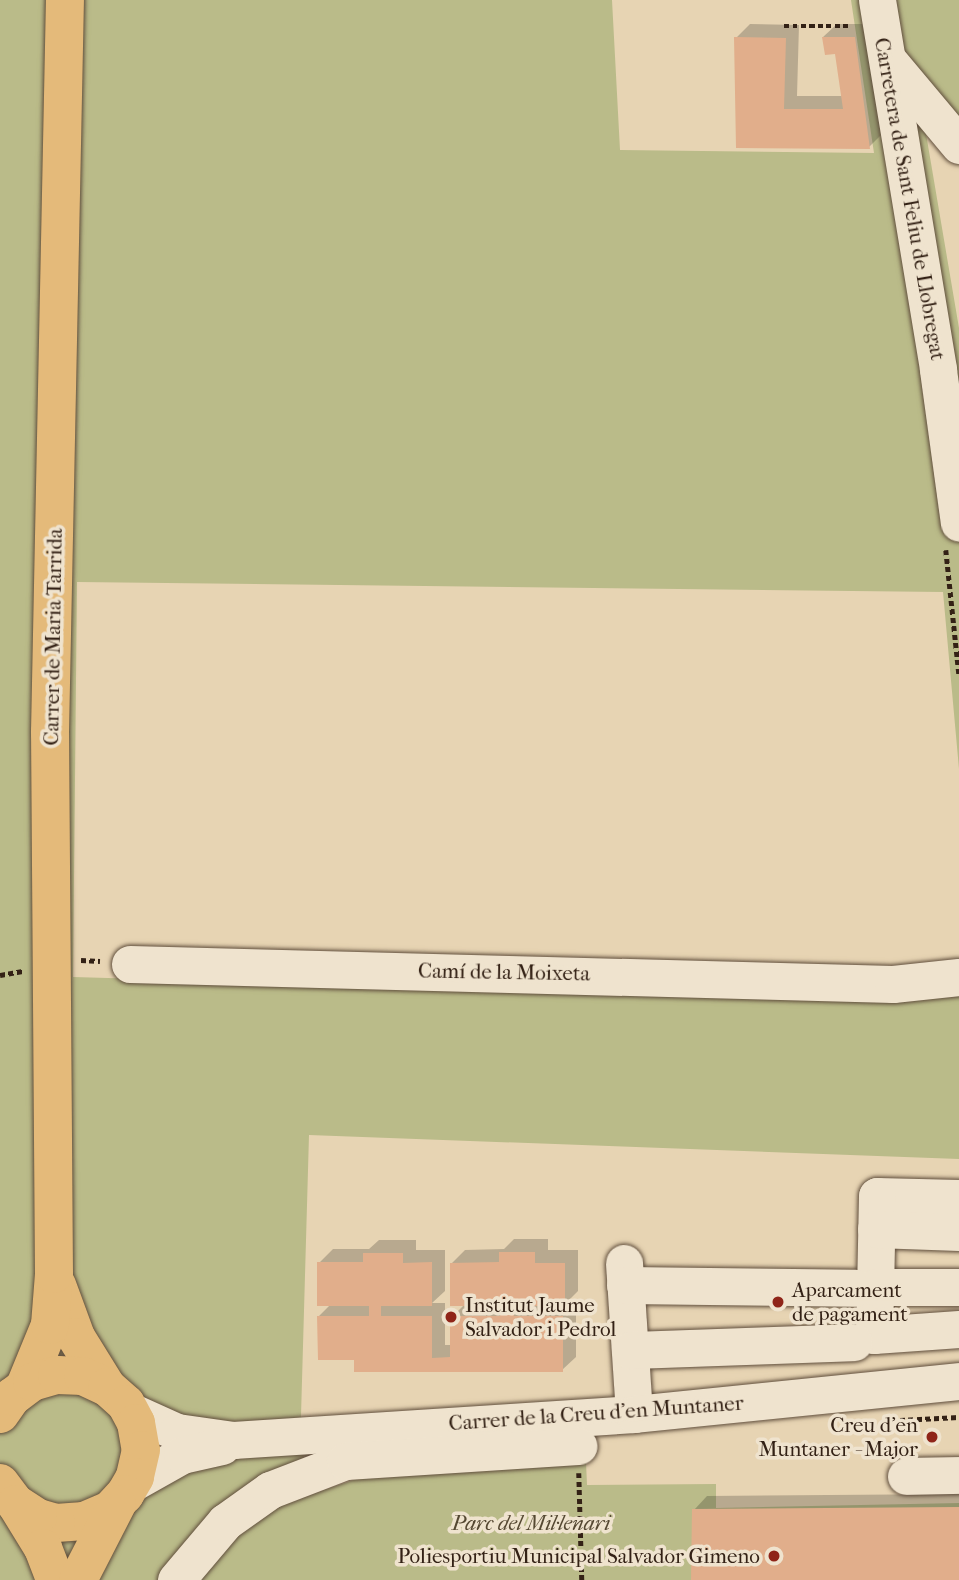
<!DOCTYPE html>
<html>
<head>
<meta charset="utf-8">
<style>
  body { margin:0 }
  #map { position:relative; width:959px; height:1580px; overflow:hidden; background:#e7d4b3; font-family:"IM FELL French Canon",serif }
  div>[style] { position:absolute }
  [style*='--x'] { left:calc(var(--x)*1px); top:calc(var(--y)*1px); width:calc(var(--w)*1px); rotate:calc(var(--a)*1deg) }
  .green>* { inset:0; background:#babb89 }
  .shadow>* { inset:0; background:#0003 }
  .building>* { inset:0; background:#e1ae8b }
  .path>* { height:4.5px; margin-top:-2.25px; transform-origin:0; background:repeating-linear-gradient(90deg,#332115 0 5px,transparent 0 8.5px) }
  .roads { filter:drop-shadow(0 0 2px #604e3c) drop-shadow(0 0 2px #604e3c) }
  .minor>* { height:37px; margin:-18.5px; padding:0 18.5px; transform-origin:18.5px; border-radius:18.5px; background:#efe3ce }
  .major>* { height:38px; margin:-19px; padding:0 19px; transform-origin:19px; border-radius:19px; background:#e4ba7a }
  .dots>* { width:19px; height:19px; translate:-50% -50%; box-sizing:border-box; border:4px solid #efe3ce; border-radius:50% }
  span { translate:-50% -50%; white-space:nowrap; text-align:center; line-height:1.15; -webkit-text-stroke:7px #efe3ce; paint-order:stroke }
  .street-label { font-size:21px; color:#332115 }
  .poi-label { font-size:21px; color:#332115 }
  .left { translate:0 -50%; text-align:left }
  .right { translate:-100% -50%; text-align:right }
  .park-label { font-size:21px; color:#554832; font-style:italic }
</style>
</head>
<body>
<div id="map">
  <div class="green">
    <i style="clip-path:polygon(0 0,612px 0,620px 150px,874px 153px,851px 0,959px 0,959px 124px,924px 122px,959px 328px,959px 769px,943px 592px,77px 582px,73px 977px,913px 1001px,959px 991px,959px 1159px,309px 1135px,301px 1416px,304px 1463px,162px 1580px,0 1580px)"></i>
    <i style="clip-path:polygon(586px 1462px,587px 1485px,716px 1484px,716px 1508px,959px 1503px,959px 1580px,186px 1580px,263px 1510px,366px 1476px)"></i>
  </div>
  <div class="shadow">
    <i style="clip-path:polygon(750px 24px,799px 25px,797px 96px,843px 96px,837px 52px,823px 37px,837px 24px,868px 24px,882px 134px,869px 147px,738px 146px,736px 38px)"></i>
    <i style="clip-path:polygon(514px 1239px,548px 1239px,548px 1250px,578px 1250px,578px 1291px,566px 1303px,576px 1303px,576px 1357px,562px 1370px,356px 1358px,319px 1316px,331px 1304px,319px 1263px,333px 1249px,369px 1249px,379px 1240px,416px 1240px,416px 1250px,445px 1250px,445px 1291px,432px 1303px,445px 1303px,445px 1345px,452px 1345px,452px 1317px,465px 1304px,452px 1263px,465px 1250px,504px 1249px)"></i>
    <i style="clip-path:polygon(959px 1494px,959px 1580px,693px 1580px,694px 1510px,707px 1496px)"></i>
  </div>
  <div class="building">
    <i style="clip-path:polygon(734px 37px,786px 38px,784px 109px,843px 109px,835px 54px,825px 55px,822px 37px,855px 37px,870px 149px,736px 148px)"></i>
    <i style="clip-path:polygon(499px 1252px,535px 1252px,535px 1263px,565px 1263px,565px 1306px,514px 1306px,514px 1316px,563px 1316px,563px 1372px,354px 1372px,354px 1360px,318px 1360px,317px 1316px,369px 1316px,369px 1306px,317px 1306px,317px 1262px,363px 1262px,363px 1253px,403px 1253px,403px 1263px,432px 1262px,432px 1306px,381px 1306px,381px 1316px,432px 1316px,432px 1358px,450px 1357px,450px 1316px,500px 1316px,500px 1306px,450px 1306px,450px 1263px,499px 1262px)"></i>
    <i style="clip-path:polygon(959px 1507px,959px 1580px,691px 1580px,692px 1509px)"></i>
  </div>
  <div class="path">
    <i style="--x:784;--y:26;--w:67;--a:0"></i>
    <i style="--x:946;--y:550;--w:125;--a:84"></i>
    <i style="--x:81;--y:960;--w:19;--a:3"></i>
    <i style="--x:0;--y:975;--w:23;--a:-10"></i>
    <i style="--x:900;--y:1420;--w:59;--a:-2.9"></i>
    <i style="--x:579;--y:1473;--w:107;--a:88.4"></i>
  </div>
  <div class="roads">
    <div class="minor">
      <i style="--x:877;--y:0;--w:375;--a:80.6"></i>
      <i style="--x:938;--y:370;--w:154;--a:82.2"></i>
      <i style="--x:888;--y:60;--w:111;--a:50.1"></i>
      <i style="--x:130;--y:964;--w:763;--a:1.5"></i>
      <i style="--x:893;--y:984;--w:66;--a:-6.1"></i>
      <i style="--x:959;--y:1198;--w:82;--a:-178.6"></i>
      <i style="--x:877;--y:1196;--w:139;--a:91.2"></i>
      <i style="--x:874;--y:1335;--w:85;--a:-4"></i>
      <i style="--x:876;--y:1229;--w:83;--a:2.1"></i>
      <i style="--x:624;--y:1263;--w:151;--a:86.2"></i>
      <i style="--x:625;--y:1285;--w:230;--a:0.7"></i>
      <i style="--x:875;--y:1287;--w:84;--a:0"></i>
      <i style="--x:630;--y:1350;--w:224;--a:-2"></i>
      <i style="--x:130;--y:1411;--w:51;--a:24.1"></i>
      <i style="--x:177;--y:1432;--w:57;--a:8.1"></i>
      <i style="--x:233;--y:1440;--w:402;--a:-3.7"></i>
      <i style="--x:634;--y:1414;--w:327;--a:-5.8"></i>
      <i style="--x:906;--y:1476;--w:53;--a:-1.1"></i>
      <i style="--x:132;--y:1483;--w:57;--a:-29.2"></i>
      <i style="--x:182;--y:1455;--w:41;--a:-12.7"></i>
      <i style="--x:176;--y:1580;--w:76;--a:-49.8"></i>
      <i style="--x:225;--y:1522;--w:55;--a:-35.4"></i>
      <i style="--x:270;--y:1490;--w:80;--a:-21.1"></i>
      <i style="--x:345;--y:1461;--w:234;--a:-3.7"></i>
    </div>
    <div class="major">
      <i style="--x:57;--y:1285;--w:55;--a:69.9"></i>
      <i style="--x:76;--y:1337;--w:59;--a:58.2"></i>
      <i style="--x:25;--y:1386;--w:66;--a:-67.7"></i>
      <i style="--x:50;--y:1325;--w:51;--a:-85.5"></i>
      <i style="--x:54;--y:1274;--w:542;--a:-90.42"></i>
      <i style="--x:50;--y:732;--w:732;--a:-88.83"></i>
      <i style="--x:0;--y:1414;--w:21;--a:-55"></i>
      <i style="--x:12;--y:1397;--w:25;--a:-37"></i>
      <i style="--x:32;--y:1382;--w:26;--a:-16"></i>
      <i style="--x:57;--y:1375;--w:26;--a:2"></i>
      <i style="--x:83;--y:1376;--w:26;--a:25"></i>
      <i style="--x:107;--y:1387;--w:25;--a:42"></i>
      <i style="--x:126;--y:1404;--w:21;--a:62"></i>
      <i style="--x:136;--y:1423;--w:27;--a:80"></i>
      <i style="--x:141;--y:1450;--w:28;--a:103"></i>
      <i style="--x:135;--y:1477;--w:20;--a:120"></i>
      <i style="--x:125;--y:1494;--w:22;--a:133"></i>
      <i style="--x:110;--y:1510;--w:28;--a:157"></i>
      <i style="--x:84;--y:1521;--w:28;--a:176"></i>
      <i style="--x:56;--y:1523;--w:19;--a:-164"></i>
      <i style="--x:38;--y:1518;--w:27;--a:-147"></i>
      <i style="--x:15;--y:1503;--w:25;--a:-127"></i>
      <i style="--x:16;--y:1504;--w:52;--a:58.5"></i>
      <i style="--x:43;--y:1548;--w:34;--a:69"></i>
      <i style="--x:78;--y:1580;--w:85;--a:-62.8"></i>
    </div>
  </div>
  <div class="dots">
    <i style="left:778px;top:1302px;background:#8f2418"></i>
    <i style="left:451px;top:1317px;background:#8f2418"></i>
    <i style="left:932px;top:1437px;background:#8f2418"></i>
    <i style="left:774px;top:1556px;background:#8f2418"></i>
  </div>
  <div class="street-label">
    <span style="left:910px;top:199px;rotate:80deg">Carretera de Sant Feliu de Llobregat</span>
    <span style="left:53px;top:637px;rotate:-89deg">Carrer de Maria Tarrida</span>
    <span style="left:504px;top:972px;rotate:1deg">Camí de la Moixeta</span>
    <span style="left:596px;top:1413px;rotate:-4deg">Carrer de la Creu d'en Muntaner</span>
  </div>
  <div class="poi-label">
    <span class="left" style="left:792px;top:1302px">Aparcament<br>de pagament</span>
    <span class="left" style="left:465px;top:1317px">Institut Jaume<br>Salvador i Pedrol</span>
    <span class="right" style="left:918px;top:1437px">Creu d'en<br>Muntaner - Major</span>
    <span class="right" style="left:760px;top:1556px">Poliesportiu Municipal Salvador Gimeno</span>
  </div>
  <div class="park-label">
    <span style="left:531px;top:1523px">Parc del Mil·lenari</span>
  </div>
</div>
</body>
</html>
